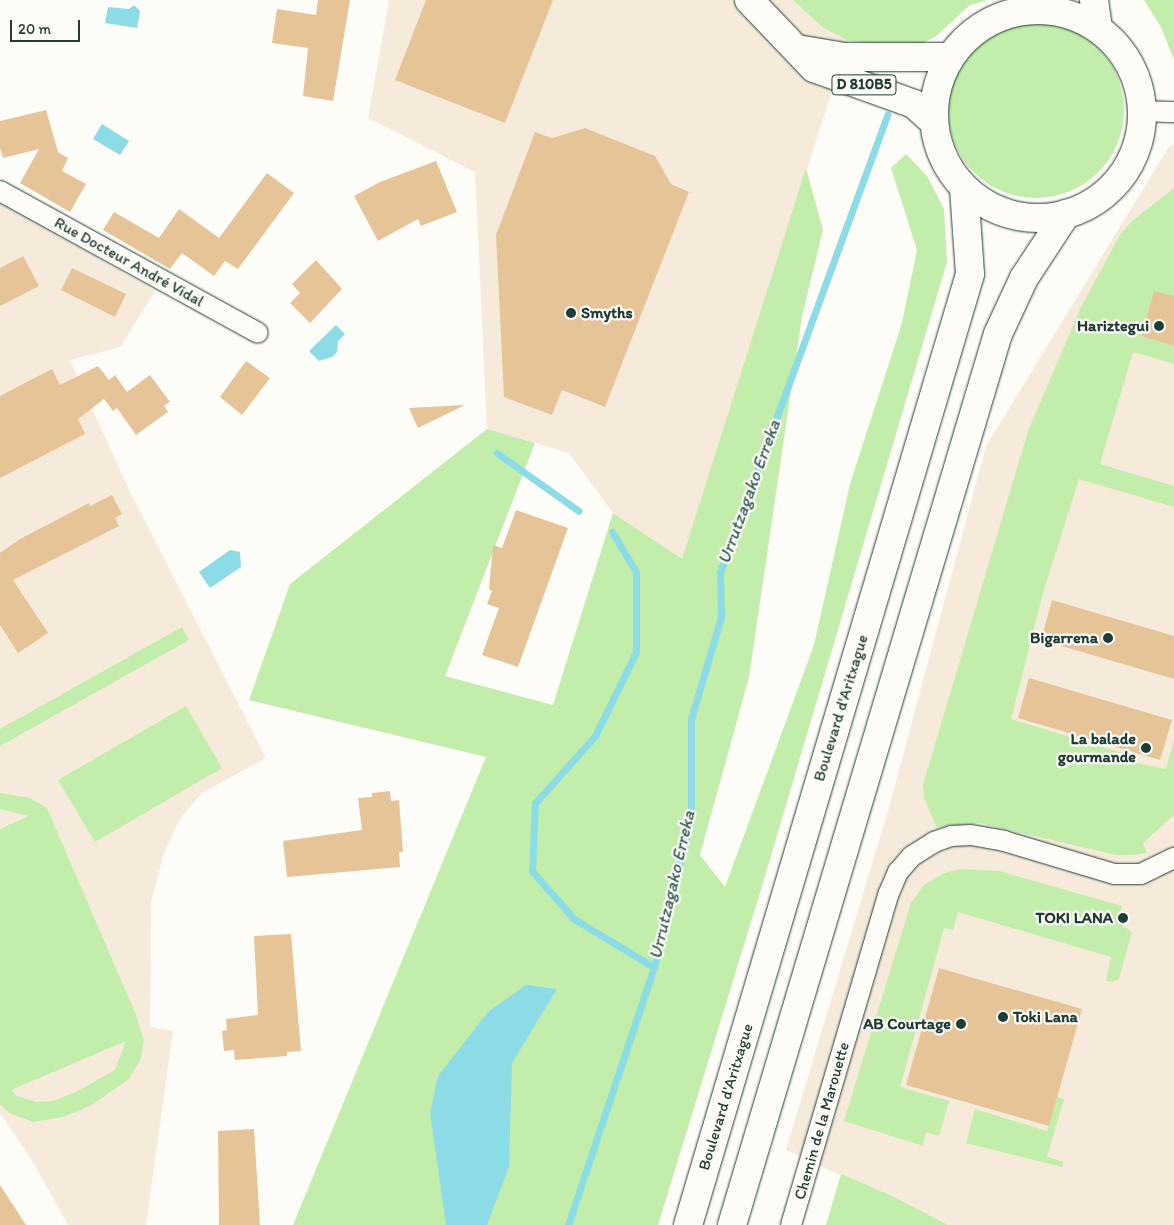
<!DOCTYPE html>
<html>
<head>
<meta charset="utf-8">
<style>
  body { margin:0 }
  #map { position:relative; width:1174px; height:1225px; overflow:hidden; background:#fdfcf7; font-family:Itim,sans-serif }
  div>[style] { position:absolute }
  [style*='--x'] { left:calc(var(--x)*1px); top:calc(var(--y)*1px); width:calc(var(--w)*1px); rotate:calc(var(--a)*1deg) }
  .built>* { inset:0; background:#f6ebda }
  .green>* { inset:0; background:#c2edaa }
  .round { border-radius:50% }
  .water>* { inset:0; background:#8bdce6 }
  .stream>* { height:7px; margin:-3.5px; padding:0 3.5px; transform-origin:3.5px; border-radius:3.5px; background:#8bdce6 }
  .building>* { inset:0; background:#e7c498 }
  .roads { filter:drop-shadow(0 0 1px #1f3d34) drop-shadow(0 0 1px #1f3d34) }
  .street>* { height:20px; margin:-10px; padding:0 10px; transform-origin:10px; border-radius:10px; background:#fdfcf7 }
  .primary>* { height:28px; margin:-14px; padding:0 14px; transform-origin:14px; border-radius:14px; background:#fdfcf7 }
  .primary>.ring { margin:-14px; padding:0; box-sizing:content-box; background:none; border:28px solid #fdfcf7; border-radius:50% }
  .dots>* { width:14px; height:14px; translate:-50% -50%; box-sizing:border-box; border:2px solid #fdfcf7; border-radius:50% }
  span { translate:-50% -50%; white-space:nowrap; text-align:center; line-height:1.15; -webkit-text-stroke:4.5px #fdfcf7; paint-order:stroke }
  .shield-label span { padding:1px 4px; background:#fdfcf7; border:1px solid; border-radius:4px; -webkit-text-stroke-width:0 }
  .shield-label { font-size:15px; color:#1f3d34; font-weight:700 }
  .street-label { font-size:16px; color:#1f3d34 }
  .poi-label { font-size:16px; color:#1f3d34; font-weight:700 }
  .left { translate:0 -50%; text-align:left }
  .right { translate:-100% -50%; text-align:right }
  .water-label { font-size:18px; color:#355d58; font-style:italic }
  .scale { position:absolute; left:10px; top:20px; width:70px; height:22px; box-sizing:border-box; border:2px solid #1f3d34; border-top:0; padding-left:6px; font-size:15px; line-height:18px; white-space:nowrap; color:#1f3d34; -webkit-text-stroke:4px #fdfcf7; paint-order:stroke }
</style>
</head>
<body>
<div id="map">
  <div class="built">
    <i style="clip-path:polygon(389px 0,793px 0,822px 27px,848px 41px,682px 560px,613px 513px,569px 453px,487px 429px,475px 172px,368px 118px)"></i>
    <i style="clip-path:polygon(1170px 145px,1174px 146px,1174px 1225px,948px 1225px,786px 1150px,890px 804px,986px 446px)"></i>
    <i style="clip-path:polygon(0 201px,155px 291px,120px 347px,70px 360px,130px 492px,266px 758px,202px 793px,179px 820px,164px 853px,151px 902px,150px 1027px,173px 1031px,146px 1225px,68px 1225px,33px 1162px,0 1113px)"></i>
  </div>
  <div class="green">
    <i style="clip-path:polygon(793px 0,988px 0,970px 5px,935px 37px,922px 43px,899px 46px,848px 41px,822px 27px)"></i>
    <i style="clip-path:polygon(1144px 0,1174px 0,1174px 60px,1161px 27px)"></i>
    <i class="round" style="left:948px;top:22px;width:176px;height:176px"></i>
    <i style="clip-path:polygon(906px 154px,927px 176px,944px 209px,947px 262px,759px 896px,658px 1225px,293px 1225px,486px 757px,249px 700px,290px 584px,487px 429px,535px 443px,445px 676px,553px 705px,613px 513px,682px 559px,806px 168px,823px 230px,802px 316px,749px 677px,700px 855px,725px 887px,814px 645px,850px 484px,902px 323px,917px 250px,891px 168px)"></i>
    <i style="clip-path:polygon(1174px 188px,1174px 296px,1154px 291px,1141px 336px,1174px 346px,1174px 364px,1133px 352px,1100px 464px,1174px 486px,1174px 507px,1079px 479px,1043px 593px,1011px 719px,1129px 755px,1128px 761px,1166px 769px,1174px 739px,1174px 815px,1143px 843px,1147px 853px,1132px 855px,1116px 855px,979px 823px,937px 828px,924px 798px,923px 785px,1028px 431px,1081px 307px,1120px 235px,1132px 221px)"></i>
    <i style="clip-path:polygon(182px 627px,189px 640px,0 746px,0 729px)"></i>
    <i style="clip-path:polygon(186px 706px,222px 768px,95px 842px,58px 780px)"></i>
    <i style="clip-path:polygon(evenodd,0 793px,30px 798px,47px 808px,136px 1015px,144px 1041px,140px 1060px,129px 1079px,90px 1106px,63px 1117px,33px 1122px,9px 1113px,0 1104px,0 829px,29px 816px,0 809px,0 793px,126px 1041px,115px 1070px,80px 1090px,54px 1101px,36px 1102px,17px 1096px,11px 1090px,126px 1041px)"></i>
    <i style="clip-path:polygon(961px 869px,999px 871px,1122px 906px,1118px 923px,1132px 932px,1119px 979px,1113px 982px,1106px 981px,1111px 957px,958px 912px,953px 930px,944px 928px,900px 1087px,949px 1101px,939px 1136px,926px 1132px,923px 1146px,844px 1121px,911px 903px,924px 885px,944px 873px)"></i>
    <i style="clip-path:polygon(1057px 1097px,1064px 1099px,1047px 1157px,1064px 1162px,1062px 1167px,966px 1143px,975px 1109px,1047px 1131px)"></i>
    <i style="clip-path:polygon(841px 1174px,890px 1195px,948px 1225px,826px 1225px)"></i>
  </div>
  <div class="water">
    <i style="clip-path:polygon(134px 5px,140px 11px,137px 28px,105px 23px,108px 7px,129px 9px)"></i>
    <i style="clip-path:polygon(102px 124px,129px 141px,120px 155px,93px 139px)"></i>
    <i style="clip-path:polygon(336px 325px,345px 334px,338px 341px,337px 352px,332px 357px,319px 361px,309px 351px)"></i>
    <i style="clip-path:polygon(230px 550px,240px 552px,241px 567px,210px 588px,199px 572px)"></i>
    <i style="clip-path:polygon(526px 985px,557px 989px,512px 1063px,509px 1167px,487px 1225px,446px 1225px,430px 1113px,438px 1076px,488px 1012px)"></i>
  </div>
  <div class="stream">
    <i style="--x:497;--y:453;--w:100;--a:35.3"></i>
    <i style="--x:612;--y:532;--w:47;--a:59"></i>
    <i style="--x:636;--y:572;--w:80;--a:90"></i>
    <i style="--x:636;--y:652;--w:93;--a:116"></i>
    <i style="--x:595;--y:736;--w:90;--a:131.8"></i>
    <i style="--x:535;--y:803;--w:68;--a:92.5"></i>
    <i style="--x:532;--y:871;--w:64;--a:48.8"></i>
    <i style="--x:574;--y:919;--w:93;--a:31"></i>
    <i style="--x:568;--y:1225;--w:272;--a:-71.6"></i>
    <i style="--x:654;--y:967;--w:152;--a:-75.9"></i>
    <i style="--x:691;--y:820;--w:101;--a:-90"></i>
    <i style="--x:691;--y:719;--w:106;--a:-73.6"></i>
    <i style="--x:721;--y:617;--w:45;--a:-91.3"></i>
    <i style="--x:720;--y:572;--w:487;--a:-69.9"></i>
  </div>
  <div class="building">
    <i style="clip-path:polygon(318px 0,350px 0,333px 101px,303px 96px,308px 48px,272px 43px,277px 9px,316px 15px)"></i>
    <i style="clip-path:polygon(426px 0,553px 0,505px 123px,395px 80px)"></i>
    <i style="clip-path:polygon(46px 110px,58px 152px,68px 158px,62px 171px,86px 184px,70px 212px,20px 183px,39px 149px,3px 158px,0 148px,0 121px)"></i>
    <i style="clip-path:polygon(585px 128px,655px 156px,671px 184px,689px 192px,605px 407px,562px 390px,552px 415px,504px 397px,496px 235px,535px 132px,552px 138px)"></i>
    <i style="clip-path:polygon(436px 161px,457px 212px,421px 226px,418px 219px,378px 241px,354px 196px,380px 182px)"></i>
    <i style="clip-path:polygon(267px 173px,294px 193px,238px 269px,225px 261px,214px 276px,182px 253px,170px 269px,103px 230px,114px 212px,159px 238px,179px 209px,219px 238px)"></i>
    <i style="clip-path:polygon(23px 256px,39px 286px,0 306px,0 268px)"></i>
    <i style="clip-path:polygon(316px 260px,342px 289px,310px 323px,290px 303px,300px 293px,292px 284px)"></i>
    <i style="clip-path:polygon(72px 268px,126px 294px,115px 317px,61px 290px)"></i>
    <i style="clip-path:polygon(1154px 291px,1174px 296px,1174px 346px,1141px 336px)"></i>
    <i style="clip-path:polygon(246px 361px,270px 378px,242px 415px,220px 397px)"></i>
    <i style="clip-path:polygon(98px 366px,109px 380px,115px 375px,127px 392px,150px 375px,170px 402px,164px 406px,168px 412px,136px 435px,117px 408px,113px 411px,104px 399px,78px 419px,85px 434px,0 478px,0 396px,52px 369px,60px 385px)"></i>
    <i style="clip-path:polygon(465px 405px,418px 428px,409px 408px)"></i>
    <i style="clip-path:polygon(112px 495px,122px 514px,115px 518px,119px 526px,13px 580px,48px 633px,18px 653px,0 625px,0 553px,20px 539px,89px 503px,90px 506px)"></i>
    <i style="clip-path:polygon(516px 510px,568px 528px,518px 667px,482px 655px,499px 608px,487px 604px,492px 591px,489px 589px,493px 545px,502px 548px)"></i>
    <i style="clip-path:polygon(1052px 600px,1174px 636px,1174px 679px,1041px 640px)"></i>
    <i style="clip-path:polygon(1029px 678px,1172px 720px,1160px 760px,1018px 718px)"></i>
    <i style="clip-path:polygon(390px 791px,391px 801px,399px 800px,403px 852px,399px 852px,400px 867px,287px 877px,283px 841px,362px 830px,358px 798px,372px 797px,372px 793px)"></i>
    <i style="clip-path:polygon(291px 934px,301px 1051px,287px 1052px,287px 1056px,235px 1060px,234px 1050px,224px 1051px,222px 1031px,227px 1030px,226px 1019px,258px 1015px,254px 936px)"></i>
    <i style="clip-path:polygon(939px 968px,1082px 1009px,1049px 1126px,906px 1085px)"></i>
    <i style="clip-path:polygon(254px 1129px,260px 1225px,219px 1225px,218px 1131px)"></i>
    <i style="clip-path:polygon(0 1185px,26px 1225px,0 1225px)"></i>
  </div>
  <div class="roads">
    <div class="street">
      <i style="--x:1143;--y:111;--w:31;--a:2"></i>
      <i style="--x:0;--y:191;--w:294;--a:28.8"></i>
      <i style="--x:791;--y:1225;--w:346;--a:-73.6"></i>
      <i style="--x:889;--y:893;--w:23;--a:-67"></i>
      <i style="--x:898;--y:872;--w:21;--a:-49"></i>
      <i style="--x:912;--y:856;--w:26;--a:-32"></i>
      <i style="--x:934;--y:842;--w:18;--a:-19"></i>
      <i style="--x:951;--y:836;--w:20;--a:-3"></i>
      <i style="--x:971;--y:835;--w:34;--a:10"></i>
      <i style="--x:1004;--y:841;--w:115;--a:16.7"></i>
      <i style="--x:1114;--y:874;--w:27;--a:0"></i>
      <i style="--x:1141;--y:874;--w:37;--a:-26"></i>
    </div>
    <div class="primary">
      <i style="--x:749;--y:0;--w:94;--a:46.3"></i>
      <i style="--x:814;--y:68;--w:106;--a:19.8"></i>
      <i style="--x:914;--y:104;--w:25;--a:42"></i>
      <i style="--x:1094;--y:0;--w:29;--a:82"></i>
      <i class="ring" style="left:934px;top:10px;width:180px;height:180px"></i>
      <i style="--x:797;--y:49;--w:48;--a:9.7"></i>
      <i style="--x:844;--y:57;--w:106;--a:0"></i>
      <i style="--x:688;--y:1225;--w:992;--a:-73.48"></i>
      <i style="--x:970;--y:274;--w:85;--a:-94"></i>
      <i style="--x:732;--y:1225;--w:930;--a:-73.38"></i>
      <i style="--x:998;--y:334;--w:62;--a:-65.1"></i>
      <i style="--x:1024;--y:278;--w:77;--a:-56.7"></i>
    </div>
  </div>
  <div class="dots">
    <i style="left:571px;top:313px;background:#1f3d34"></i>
    <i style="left:1159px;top:326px;background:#1f3d34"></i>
    <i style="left:1108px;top:638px;background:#1f3d34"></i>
    <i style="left:1146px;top:748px;background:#1f3d34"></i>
    <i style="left:1123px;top:918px;background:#1f3d34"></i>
    <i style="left:1003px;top:1017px;background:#1f3d34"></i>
    <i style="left:961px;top:1024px;background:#1f3d34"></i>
  </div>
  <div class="shield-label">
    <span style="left:864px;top:85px">D 810B5</span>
  </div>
  <div class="street-label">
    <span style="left:129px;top:262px;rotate:29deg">Rue Docteur André Vidal</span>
    <span style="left:841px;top:708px;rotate:-73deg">Boulevard d'Aritxague</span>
    <span style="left:726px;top:1097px;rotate:-73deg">Boulevard d'Aritxague</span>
    <span style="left:822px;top:1121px;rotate:-74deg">Chemin de la Marouette</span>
  </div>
  <div class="poi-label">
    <span class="left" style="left:581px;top:313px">Smyths</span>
    <span class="right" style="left:1149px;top:326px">Hariztegui</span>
    <span class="right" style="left:1098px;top:638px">Bigarrena</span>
    <span class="right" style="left:1136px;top:748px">La balade<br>gourmande</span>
    <span class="right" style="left:1113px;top:918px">TOKI LANA</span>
    <span class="left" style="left:1013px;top:1017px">Toki Lana</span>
    <span class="right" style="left:951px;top:1024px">AB Courtage</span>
  </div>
  <div class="water-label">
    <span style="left:749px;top:492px;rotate:-70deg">Urrutzagako Erreka</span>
    <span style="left:672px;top:885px;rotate:-77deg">Urrutzagako Erreka</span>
  </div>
  <div class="scale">20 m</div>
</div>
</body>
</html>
